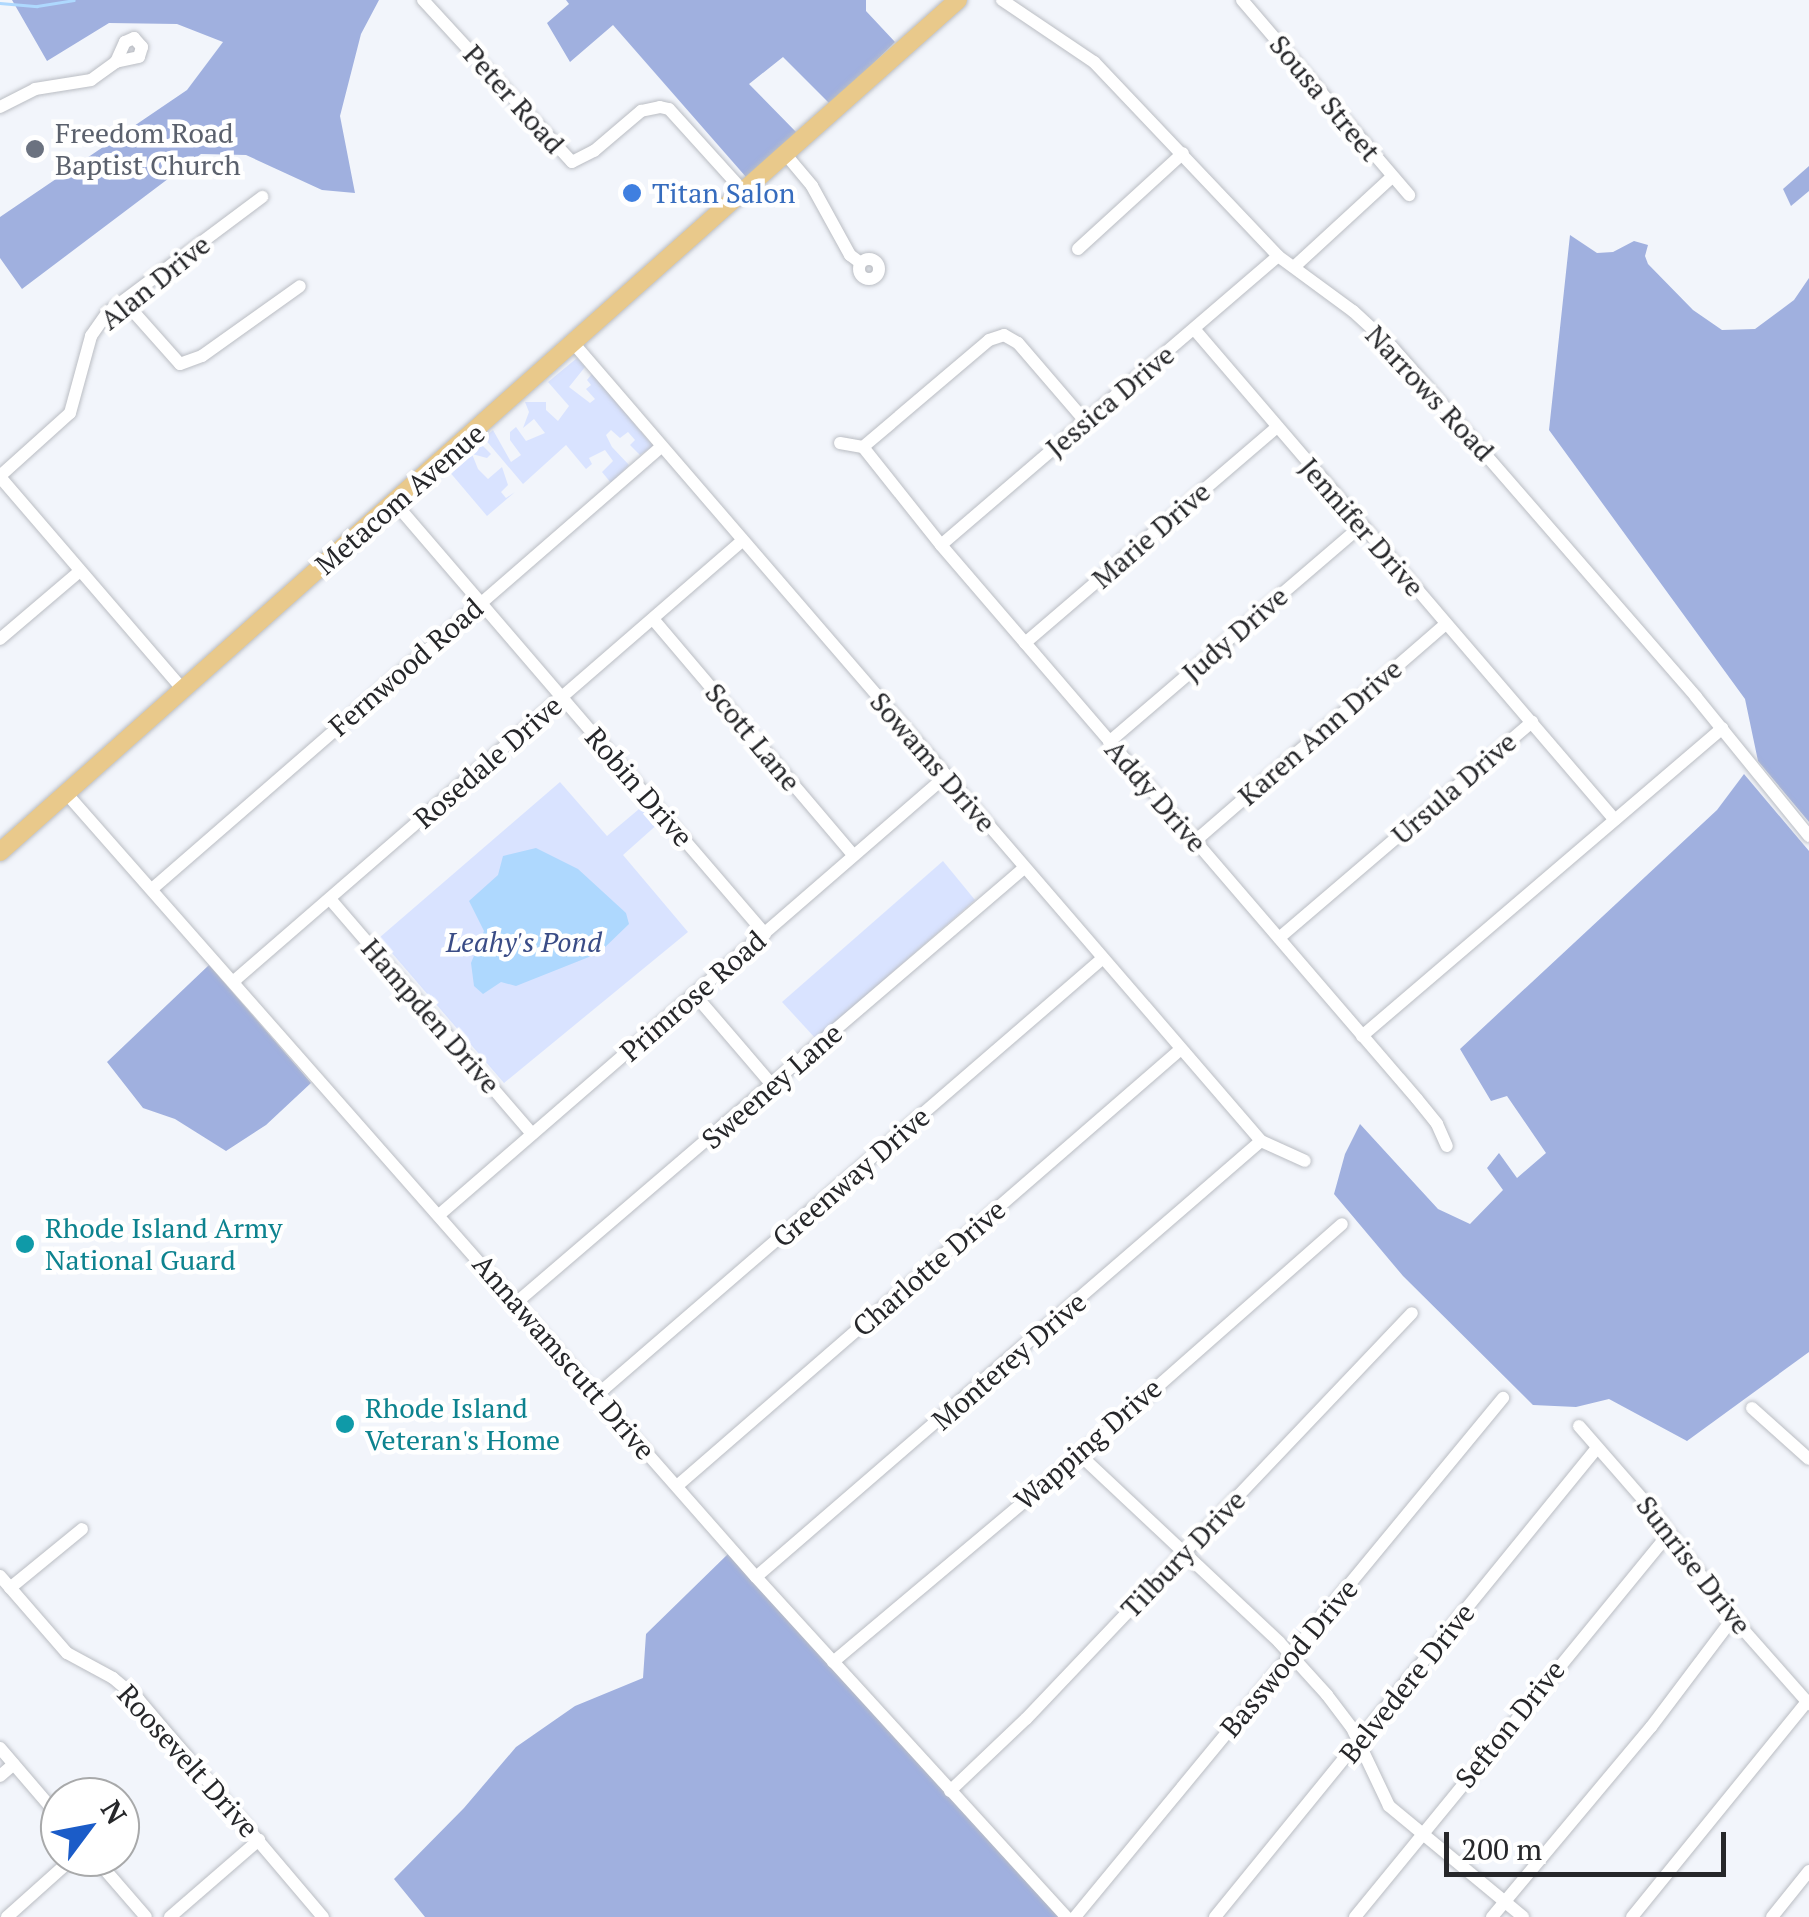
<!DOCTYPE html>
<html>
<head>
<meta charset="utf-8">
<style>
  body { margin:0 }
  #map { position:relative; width:1809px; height:1917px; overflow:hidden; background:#f2f5fb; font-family:"PT Serif",serif }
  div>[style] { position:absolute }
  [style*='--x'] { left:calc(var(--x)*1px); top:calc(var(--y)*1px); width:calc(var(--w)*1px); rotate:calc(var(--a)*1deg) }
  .green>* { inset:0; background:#d9e3ff }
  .forest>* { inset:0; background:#a0b0df }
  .water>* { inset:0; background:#aed8fe }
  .stream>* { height:2.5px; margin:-1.25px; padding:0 1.25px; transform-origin:1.25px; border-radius:1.25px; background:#aed8fe }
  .roads { filter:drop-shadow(0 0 2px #babdc3) drop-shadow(0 0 2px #babdc3) }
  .minor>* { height:12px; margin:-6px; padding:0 6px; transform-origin:6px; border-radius:6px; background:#fff }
  .minor>.ring { margin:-6px; padding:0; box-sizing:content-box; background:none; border:12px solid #fff; border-radius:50% }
  .major>* { height:18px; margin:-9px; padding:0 9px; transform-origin:9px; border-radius:9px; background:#e9c98b }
  .dots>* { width:28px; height:28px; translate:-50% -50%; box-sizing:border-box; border:5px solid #fff; border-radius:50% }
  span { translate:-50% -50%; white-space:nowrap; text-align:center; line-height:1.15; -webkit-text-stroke:9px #fff; paint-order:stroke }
  .street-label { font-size:28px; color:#26272a }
  .worship-label { font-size:28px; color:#5b616d }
  .left { translate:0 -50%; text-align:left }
  .shop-label { font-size:28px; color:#366cbe }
  .park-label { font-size:28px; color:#3a4c86; font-style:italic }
  .culture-label { font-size:28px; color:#0d838f }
  .north { position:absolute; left:40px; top:1777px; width:100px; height:100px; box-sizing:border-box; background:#fff; border:2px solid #a8a9aa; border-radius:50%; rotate:58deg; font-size:28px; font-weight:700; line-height:40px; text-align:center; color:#26272a }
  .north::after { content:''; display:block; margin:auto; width:35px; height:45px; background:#1b5cc8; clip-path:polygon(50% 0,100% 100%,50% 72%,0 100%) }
  .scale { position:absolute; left:1444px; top:1832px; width:282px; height:45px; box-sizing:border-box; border:5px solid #26272a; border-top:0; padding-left:12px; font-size:30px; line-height:35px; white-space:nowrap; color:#26272a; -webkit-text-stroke:8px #fff; paint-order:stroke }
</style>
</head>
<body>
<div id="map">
  <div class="green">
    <i style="clip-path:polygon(577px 358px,585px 367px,569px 387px,590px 403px,595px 399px,586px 389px,591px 385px,587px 380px,592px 374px,653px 446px,640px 455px,630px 445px,635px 440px,628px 432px,620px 438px,611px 430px,606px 435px,612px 447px,629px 465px,611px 483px,602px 472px,613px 461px,605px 450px,589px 458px,592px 464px,586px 469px,566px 445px,523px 484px,484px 438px,493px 430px,511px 462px,521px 455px,510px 440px,510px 432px,516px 427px,526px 441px,545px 433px,534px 419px,523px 428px,529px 412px,525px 402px,546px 402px,546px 410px,558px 421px,569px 406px,548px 382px)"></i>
    <i style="clip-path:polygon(480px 443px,491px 454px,487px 458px,472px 454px,478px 469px,488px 479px,502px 467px,508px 485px,501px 492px,506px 498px,515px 492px,487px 516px,448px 470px)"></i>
    <i style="clip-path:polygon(560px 782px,607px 836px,645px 804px,660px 822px,623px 855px,688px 932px,504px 1083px,379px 938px)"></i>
    <i style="clip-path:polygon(943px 861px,975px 900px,816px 1039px,782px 1002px)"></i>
  </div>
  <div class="forest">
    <i style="clip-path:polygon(12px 0,379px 0,361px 34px,340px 116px,355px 193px,322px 190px,246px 155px,201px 154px,22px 289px,0 258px,0 217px,187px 90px,223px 42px,177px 24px,109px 23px,47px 61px)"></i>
    <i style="clip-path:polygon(566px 0,866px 0,866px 11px,895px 42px,831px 105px,783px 57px,749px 84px,798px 134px,746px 177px,613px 25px,570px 62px,547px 23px,569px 4px)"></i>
    <i style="clip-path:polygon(1809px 166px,1809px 191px,1791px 206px,1783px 189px)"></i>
    <i style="clip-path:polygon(1570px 235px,1597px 253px,1613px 252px,1634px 241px,1648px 245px,1645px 256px,1648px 264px,1693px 310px,1722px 330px,1755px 329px,1794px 300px,1809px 278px,1809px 822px,1758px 761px,1745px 699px,1549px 430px)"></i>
    <i style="clip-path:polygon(1744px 774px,1809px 851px,1809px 1352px,1687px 1441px,1609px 1399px,1576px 1407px,1533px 1405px,1403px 1276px,1334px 1194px,1345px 1154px,1360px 1124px,1438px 1209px,1470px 1224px,1503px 1190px,1487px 1168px,1499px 1153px,1517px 1178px,1546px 1153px,1507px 1096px,1491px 1101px,1460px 1049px,1717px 810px)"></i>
    <i style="clip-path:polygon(209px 965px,311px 1083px,266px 1125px,226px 1151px,175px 1119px,143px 1108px,107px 1062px)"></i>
    <i style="clip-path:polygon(729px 1553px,1063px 1917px,425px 1917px,394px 1879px,464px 1808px,516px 1747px,575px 1706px,643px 1678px,646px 1634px)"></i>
  </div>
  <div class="water">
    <i style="clip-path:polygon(536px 848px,578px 869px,626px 913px,629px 924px,599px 953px,516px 986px,501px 982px,483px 994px,474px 986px,471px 963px,484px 931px,469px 901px,498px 875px,503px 856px)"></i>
  </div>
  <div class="stream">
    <i style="--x:0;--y:3;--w:37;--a:5"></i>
    <i style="--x:37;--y:6;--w:37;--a:-9"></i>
  </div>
  <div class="roads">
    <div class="minor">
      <i style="--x:423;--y:0;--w:220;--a:47.4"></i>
      <i style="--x:572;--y:162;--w:25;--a:-27"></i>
      <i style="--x:594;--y:151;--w:62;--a:-40.4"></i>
      <i style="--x:641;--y:111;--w:19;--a:-12"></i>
      <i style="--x:660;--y:107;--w:9;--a:13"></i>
      <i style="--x:669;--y:109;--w:113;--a:47.9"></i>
      <i style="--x:1002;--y:0;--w:111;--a:34"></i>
      <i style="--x:1094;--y:62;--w:267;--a:46.5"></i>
      <i style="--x:1278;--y:256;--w:93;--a:36.3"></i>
      <i style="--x:1353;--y:311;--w:53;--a:42.7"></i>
      <i style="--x:1392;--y:347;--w:464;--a:49"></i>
      <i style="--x:1696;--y:697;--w:179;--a:50.9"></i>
      <i style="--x:1242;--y:0;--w:257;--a:49.4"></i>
      <i style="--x:134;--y:38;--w:12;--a:48"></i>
      <i style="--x:142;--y:47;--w:10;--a:107"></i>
      <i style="--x:139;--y:57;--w:24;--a:168"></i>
      <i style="--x:116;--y:62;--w:22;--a:-66"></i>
      <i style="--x:125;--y:42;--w:10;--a:-24"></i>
      <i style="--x:0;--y:107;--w:39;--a:-27"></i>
      <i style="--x:35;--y:89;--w:57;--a:-9.1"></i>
      <i style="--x:91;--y:80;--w:31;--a:-36"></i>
      <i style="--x:787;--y:156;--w:39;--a:50"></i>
      <i style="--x:812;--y:186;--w:79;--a:61.2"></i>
      <i style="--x:850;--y:255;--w:10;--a:37"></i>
      <i style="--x:1078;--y:249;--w:142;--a:-42.4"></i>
      <i class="ring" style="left:859px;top:259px;width:8px;height:8px"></i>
      <i style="--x:1294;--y:267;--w:133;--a:-42.6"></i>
      <i style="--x:124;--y:301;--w:84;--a:48.4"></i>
      <i style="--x:180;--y:364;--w:23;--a:-20"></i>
      <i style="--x:202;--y:356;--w:120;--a:-35.5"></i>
      <i style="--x:1195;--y:330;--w:645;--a:49.4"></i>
      <i style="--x:575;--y:345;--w:1051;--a:49.24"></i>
      <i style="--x:1261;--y:1141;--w:48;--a:24.4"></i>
      <i style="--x:840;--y:443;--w:23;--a:10"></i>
      <i style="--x:863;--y:447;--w:165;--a:-40.3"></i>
      <i style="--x:989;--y:340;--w:16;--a:-18"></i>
      <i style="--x:1004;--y:335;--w:16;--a:30"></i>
      <i style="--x:1018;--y:343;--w:103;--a:49.3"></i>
      <i style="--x:863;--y:447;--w:125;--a:51.5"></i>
      <i style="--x:941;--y:545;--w:730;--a:49.33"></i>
      <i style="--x:1417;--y:1099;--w:32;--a:51"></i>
      <i style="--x:1437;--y:1124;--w:24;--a:66"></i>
      <i style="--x:0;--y:476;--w:94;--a:-42"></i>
      <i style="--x:70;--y:413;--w:80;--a:-74.7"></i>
      <i style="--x:91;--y:336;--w:28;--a:-55"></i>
      <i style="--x:107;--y:313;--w:194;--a:-36.8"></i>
      <i style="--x:0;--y:477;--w:281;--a:49.3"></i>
      <i style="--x:395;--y:503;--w:568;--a:49.35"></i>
      <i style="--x:941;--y:545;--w:444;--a:-40.6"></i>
      <i style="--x:653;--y:619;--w:309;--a:49.7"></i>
      <i style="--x:0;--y:639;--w:105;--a:-40.4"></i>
      <i style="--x:1025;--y:643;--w:332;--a:-40.6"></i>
      <i style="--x:1109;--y:742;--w:332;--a:-40.6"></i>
      <i style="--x:66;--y:793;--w:1044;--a:48.65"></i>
      <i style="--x:756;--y:1577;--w:460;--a:47.6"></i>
      <i style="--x:1194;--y:842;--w:333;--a:-40.9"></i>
      <i style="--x:152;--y:889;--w:674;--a:-40.97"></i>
      <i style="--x:330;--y:899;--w:310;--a:49.3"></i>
      <i style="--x:1279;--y:938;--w:333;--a:-40.5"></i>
      <i style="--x:234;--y:981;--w:672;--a:-40.9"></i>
      <i style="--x:695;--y:995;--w:120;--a:49.4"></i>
      <i style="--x:1362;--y:1036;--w:474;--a:-40.5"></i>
      <i style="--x:439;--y:1215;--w:671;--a:-40.89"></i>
      <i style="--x:517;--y:1302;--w:667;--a:-40.56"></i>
      <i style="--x:598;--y:1394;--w:666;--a:-40.8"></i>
      <i style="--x:1752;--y:1408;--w:76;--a:41.8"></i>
      <i style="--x:1579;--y:1426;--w:105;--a:48.9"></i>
      <i style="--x:1648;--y:1505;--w:141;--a:53"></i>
      <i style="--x:1733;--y:1618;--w:115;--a:48.5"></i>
      <i style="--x:1080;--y:1455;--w:273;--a:43.2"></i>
      <i style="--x:1279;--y:1642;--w:72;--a:47.8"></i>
      <i style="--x:1327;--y:1695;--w:41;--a:52.9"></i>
      <i style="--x:1352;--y:1728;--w:86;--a:64.6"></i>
      <i style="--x:1389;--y:1806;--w:174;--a:39.6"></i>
      <i style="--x:677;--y:1486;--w:667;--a:-40.93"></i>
      <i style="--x:0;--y:1576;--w:102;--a:49"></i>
      <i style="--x:67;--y:1653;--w:52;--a:28.5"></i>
      <i style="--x:113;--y:1678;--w:33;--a:40"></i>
      <i style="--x:138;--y:1699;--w:286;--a:49.7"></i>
      <i style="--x:756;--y:1577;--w:667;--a:-40.81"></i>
      <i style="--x:10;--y:1588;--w:93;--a:-39.3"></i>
      <i style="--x:833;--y:1662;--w:322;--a:-40"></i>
      <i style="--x:1080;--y:1455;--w:349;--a:-41.4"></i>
      <i style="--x:0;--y:1748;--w:92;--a:49.4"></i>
      <i style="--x:0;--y:1776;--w:18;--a:-41"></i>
      <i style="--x:950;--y:1791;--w:105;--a:-43.5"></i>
      <i style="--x:1026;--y:1719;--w:560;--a:-46.45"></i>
      <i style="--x:94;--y:1857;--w:79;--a:49.1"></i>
      <i style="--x:7;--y:1917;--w:90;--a:-41.8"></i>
      <i style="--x:170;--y:1917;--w:118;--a:-40.9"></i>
      <i style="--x:1075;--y:1917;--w:673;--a:-50.49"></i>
      <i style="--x:1215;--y:1917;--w:605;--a:-50.84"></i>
      <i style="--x:1355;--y:1917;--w:495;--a:-50.7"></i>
      <i style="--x:1492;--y:1917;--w:248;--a:-50.1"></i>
      <i style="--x:1651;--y:1727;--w:136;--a:-53"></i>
      <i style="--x:1632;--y:1917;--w:277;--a:-50.9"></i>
      <i style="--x:1772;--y:1917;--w:59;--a:-51.2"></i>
    </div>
    <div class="major">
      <i style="--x:0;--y:852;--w:1282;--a:-41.65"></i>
    </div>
  </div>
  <div class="dots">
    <i style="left:35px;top:149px;background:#6b7280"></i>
    <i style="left:632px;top:193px;background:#3f7fe0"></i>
    <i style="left:25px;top:1244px;background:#0f9aa8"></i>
    <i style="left:345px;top:1424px;background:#0f9aa8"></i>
  </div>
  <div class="street-label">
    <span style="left:1325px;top:98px;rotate:50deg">Sousa Street</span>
    <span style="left:514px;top:99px;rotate:48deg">Peter Road</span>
    <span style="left:155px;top:282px;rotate:-39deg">Alan Drive</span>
    <span style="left:1430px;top:393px;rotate:47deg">Narrows Road</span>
    <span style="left:1110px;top:401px;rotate:-40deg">Jessica Drive</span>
    <span style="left:400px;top:499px;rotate:-41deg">Metacom Avenue</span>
    <span style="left:1362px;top:527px;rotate:49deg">Jennifer Drive</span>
    <span style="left:1151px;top:535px;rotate:-41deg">Marie Drive</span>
    <span style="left:1235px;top:634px;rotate:-41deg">Judy Drive</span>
    <span style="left:406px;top:667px;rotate:-41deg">Fernwood Road</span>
    <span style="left:1320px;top:732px;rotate:-41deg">Karen Ann Drive</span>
    <span style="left:753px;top:737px;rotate:50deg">Scott Lane</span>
    <span style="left:488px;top:762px;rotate:-41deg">Rosedale Drive</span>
    <span style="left:933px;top:762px;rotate:49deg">Sowams Drive</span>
    <span style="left:639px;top:787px;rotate:49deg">Robin Drive</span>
    <span style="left:1454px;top:788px;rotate:-41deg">Ursula Drive</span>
    <span style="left:1156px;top:796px;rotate:49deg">Addy Drive</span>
    <span style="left:693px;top:996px;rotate:-41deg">Primrose Road</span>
    <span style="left:431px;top:1016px;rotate:49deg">Hampden Drive</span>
    <span style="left:772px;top:1086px;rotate:-41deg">Sweeney Lane</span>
    <span style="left:851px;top:1177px;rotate:-41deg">Greenway Drive</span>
    <span style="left:929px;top:1268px;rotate:-41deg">Charlotte Drive</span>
    <span style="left:564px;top:1357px;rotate:49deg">Annawamscutt Drive</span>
    <span style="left:1009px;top:1361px;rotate:-41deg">Monterey Drive</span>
    <span style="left:1088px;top:1444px;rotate:-41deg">Wapping Drive</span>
    <span style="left:1183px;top:1554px;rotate:-46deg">Tilbury Drive</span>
    <span style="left:1694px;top:1565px;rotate:52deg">Sunrise Drive</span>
    <span style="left:1289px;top:1658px;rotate:-50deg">Basswood Drive</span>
    <span style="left:1407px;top:1683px;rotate:-51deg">Belvedere Drive</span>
    <span style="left:1510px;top:1724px;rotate:-51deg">Sefton Drive</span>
    <span style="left:188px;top:1761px;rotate:48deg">Roosevelt Drive</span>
  </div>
  <div class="worship-label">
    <span class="left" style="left:55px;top:149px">Freedom Road<br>Baptist Church</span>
  </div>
  <div class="shop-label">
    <span class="left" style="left:652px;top:193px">Titan Salon</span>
  </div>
  <div class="park-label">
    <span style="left:524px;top:942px">Leahy's Pond</span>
  </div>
  <div class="culture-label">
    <span class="left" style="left:45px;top:1244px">Rhode Island Army<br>National Guard</span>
    <span class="left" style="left:365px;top:1424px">Rhode Island<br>Veteran's Home</span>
  </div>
  <div class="north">N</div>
  <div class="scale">200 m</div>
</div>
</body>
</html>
